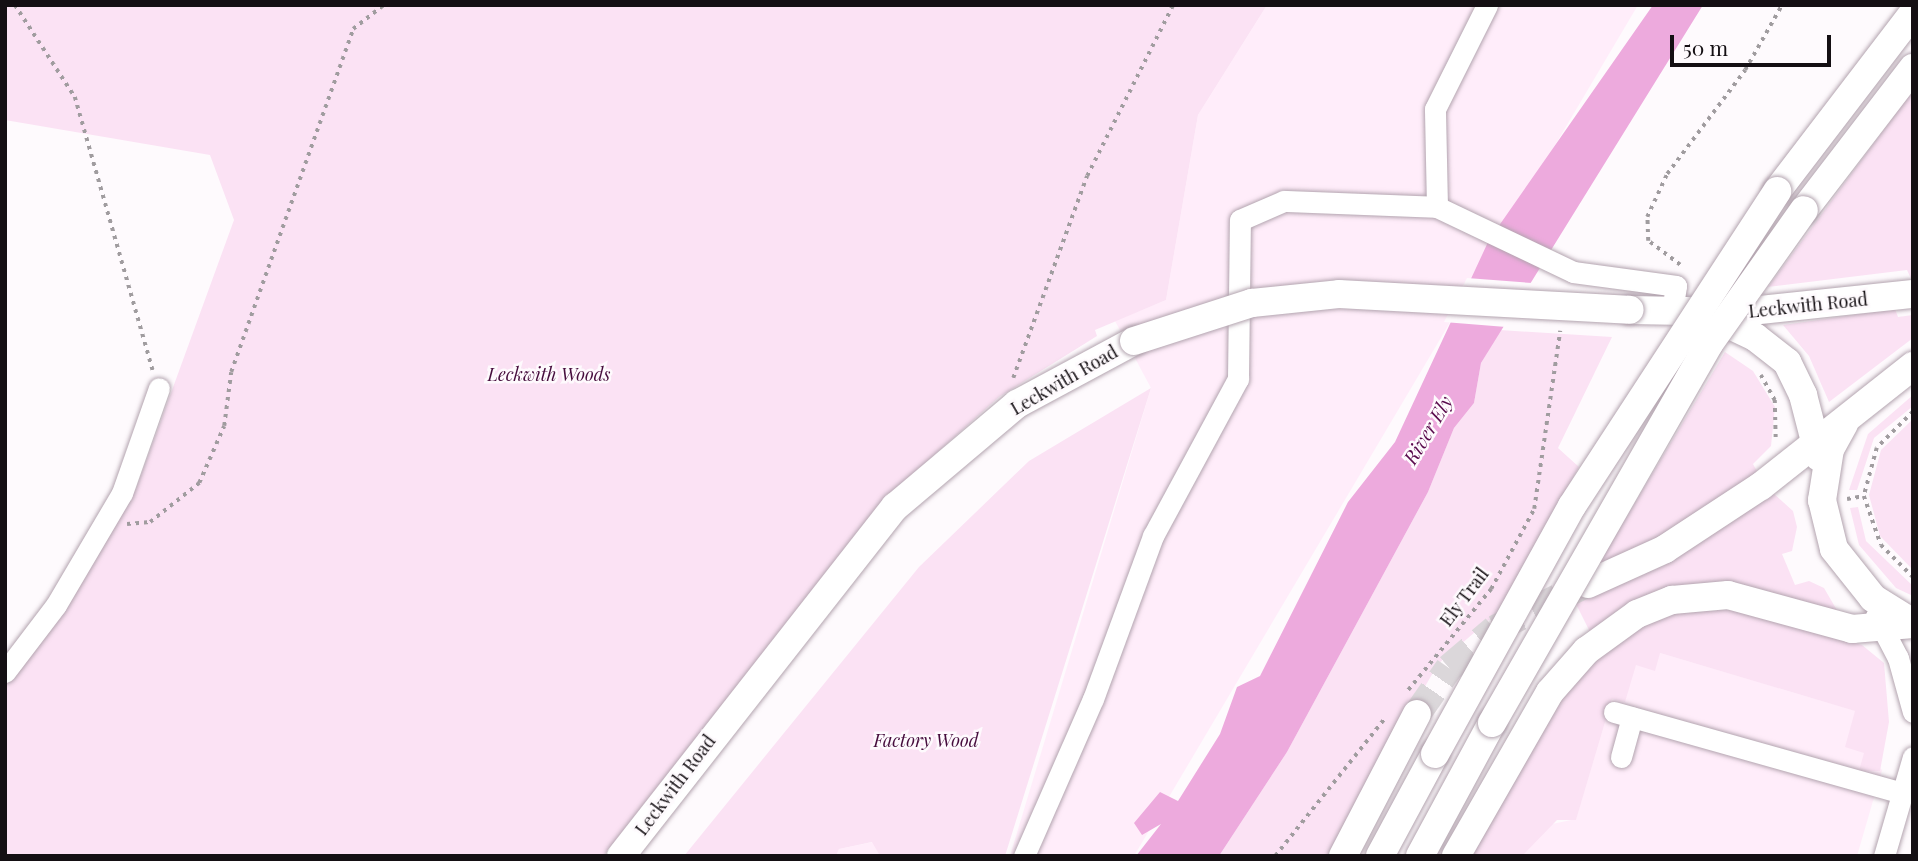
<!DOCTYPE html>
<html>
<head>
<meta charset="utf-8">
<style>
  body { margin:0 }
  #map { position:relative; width:1918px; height:861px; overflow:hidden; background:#fefafd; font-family:"Playfair Display",serif }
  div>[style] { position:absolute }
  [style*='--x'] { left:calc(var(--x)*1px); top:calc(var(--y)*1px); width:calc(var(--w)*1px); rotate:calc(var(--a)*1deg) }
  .built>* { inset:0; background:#ffedfa }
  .green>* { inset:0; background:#fbe2f4 }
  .water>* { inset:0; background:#edaadd }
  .pier>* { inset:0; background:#fefafd }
  .major-tunnel>* { height:28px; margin-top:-14px; transform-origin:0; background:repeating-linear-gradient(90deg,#dbd7da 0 28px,transparent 0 42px) }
  .path>* { height:3.5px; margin-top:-1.75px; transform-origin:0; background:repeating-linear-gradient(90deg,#a09c9f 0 3.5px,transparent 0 8.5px) }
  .roads { filter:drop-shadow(0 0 2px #b3a4af) drop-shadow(0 0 2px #b3a4af) }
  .minor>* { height:21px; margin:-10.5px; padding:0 10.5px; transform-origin:10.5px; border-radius:10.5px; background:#fff }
  .major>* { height:28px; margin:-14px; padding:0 14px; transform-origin:14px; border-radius:14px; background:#fff }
  .bridges { filter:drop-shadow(0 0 2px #b3a4af) drop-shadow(0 0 2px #b3a4af) }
  .major-bridge>* { height:28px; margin:-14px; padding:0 14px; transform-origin:14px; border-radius:14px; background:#fff }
  span { translate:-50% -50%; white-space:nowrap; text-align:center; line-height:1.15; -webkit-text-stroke:5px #fefafd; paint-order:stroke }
  .street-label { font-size:18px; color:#140f13 }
  .park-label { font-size:18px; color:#460d3d; font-style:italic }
  .water-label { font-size:19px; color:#590a4c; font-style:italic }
  .frame { position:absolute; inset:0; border:7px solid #140f13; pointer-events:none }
  .scale { position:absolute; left:1670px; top:35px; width:161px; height:32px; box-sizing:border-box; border:4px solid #140f13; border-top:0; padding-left:9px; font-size:21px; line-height:24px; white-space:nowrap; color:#140f13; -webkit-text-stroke:5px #fefafd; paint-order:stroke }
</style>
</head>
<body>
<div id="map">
  <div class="built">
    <i style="clip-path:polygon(1267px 5px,1638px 5px,1134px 856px,1010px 856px,1151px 388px,1115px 321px,1166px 300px,1198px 115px)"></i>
    <i style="clip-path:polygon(1660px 653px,1856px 711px,1864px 753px,1882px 770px,1857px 856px,1518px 856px,1533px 828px,1576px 819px,1612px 699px,1636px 665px)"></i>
    <i style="clip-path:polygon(873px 842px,880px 856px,836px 856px,839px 849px)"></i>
  </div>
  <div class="green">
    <i style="clip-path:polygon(5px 5px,1267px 5px,1198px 115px,1166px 300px,1095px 330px,1097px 336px,999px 397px,933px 456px,891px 499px,603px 856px,5px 856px,5px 685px,136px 489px,234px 220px,210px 155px,5px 120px)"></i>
    <i style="clip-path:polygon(1913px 90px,1913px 283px,1907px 270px,1768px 287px)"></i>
    <i style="clip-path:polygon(1895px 309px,1898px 317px,1913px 315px,1913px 338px,1829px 402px,1809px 356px,1783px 325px)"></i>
    <i style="clip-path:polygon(1500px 330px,1612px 337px,1558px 448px,1579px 467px,1497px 613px,1438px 664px,1327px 856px,1219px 856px,1287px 752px,1428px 492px,1454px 428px,1474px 403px,1481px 363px)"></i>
    <i style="clip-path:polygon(1725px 352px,1753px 371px,1775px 407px,1771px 446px,1753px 464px,1758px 473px,1665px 535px,1596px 568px)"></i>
    <i style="clip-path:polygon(1151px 388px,1005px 856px,880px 856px,872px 842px,839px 849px,836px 856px,684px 856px,919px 567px,1029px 461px)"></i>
    <i style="clip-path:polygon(1913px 395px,1913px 406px,1874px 438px,1857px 490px,1849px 490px,1868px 434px)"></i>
    <i style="clip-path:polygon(1913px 419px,1913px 570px,1880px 536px,1869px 495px,1881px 450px)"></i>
    <i style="clip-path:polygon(1774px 494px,1793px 511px,1797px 527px,1792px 551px,1782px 554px,1795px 585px,1809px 581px,1824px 588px,1838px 612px,1725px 584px,1590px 632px,1576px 604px,1580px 598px,1663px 566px)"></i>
    <i style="clip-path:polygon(1858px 507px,1866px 541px,1913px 586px,1913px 596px,1896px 588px,1859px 545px,1850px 508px)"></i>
    <i style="clip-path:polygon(1741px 609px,1862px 645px,1884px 663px,1889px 722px,1880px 771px,1859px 771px,1864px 753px,1845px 747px,1855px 711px,1660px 653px,1655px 671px,1636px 665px,1625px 702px,1612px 699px,1576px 820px,1557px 820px,1522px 856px,1469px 856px,1543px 725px,1582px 670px,1629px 632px,1671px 613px)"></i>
  </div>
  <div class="water">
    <i style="clip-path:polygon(1653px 5px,1703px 5px,1481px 363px,1474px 403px,1454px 428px,1428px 492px,1287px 752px,1219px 856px,1136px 856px,1161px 824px,1142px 835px,1134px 823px,1160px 792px,1178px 801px,1220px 734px,1237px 687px,1260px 676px,1348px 502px,1395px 442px,1489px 240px)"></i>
  </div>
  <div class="pier">
    <i style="clip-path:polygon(1467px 278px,1532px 283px,1506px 327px,1444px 322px)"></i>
  </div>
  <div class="major-tunnel">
    <i style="--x:1417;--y:714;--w:56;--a:-55.2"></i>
    <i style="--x:1449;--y:668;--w:60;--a:-40.3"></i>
    <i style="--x:1495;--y:629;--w:97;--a:-26.3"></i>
  </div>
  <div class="path">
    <i style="--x:15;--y:5;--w:110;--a:56.9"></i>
    <i style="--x:75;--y:97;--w:284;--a:74.1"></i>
    <i style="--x:1680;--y:265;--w:40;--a:-143"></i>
    <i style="--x:1648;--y:241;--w:24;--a:-92"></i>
    <i style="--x:1647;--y:217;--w:47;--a:-65.1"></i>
    <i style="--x:1667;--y:174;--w:130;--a:-53.1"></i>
    <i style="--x:1745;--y:70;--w:75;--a:-60.4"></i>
    <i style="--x:1761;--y:375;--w:29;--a:61"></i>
    <i style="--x:1775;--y:400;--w:42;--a:88.6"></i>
    <i style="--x:1013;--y:378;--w:215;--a:-69.9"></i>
    <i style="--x:1087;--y:176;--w:191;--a:-63.3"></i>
    <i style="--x:1913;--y:412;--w:51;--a:135"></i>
    <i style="--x:1877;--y:448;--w:50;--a:105.2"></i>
    <i style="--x:1864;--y:496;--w:52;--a:70.9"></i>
    <i style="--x:1881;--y:545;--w:45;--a:45"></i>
    <i style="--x:1847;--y:499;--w:17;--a:-10"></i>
    <i style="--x:127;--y:524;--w:23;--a:-5"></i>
    <i style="--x:150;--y:522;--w:63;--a:-38.5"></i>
    <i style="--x:199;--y:483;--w:62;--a:-66.3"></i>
    <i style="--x:224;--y:426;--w:54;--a:-82.6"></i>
    <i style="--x:231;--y:372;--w:364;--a:-70.4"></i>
    <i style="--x:353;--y:29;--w:39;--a:-38"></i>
    <i style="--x:1408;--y:690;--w:131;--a:-50.6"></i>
    <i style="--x:1491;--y:589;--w:91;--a:-61.7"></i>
    <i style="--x:1534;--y:509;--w:180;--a:-81.7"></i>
    <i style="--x:1275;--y:856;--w:176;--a:-51.4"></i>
  </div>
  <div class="roads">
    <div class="minor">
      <i style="--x:1437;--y:207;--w:98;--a:-91.2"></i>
      <i style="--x:1435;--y:109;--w:116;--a:-63.4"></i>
      <i style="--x:1876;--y:616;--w:47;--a:62.4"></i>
      <i style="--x:1898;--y:658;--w:56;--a:74.5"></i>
      <i style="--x:5;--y:672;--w:84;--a:-52.7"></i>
      <i style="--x:56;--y:605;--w:130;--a:-59.5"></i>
      <i style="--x:122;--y:493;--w:111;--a:-70.6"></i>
      <i style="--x:1614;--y:712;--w:299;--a:15.7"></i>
      <i style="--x:1621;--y:757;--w:41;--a:-74.6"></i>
      <i style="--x:1024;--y:856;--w:171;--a:-66.3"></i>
      <i style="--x:1093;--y:699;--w:174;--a:-69.8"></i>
      <i style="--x:1153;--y:536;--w:179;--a:-61.6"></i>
      <i style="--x:1238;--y:379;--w:159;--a:-89.3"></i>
      <i style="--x:1240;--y:220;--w:48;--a:-23.4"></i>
      <i style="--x:1284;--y:201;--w:153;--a:2.2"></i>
      <i style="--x:1437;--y:207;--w:151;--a:25.5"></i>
      <i style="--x:1573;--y:272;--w:104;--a:7.7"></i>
      <i style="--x:1676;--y:286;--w:24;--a:99"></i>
      <i style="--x:1884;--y:856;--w:103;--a:-73.7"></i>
    </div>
    <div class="major">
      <i style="--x:1777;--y:191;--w:224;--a:-52.6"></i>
      <i style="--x:1804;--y:210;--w:179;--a:-52.5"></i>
      <i style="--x:1630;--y:310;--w:111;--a:1"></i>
      <i style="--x:1741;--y:312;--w:173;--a:-6"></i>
      <i style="--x:1711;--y:316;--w:49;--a:25.5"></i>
      <i style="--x:1755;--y:337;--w:41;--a:38"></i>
      <i style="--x:1787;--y:362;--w:37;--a:64"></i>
      <i style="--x:1803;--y:395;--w:64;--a:75.5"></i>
      <i style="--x:1844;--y:424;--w:29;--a:119"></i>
      <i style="--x:1830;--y:449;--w:52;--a:98.9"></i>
      <i style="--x:1822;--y:500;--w:50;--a:76.2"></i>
      <i style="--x:1834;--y:549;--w:63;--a:51.5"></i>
      <i style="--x:1873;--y:598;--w:47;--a:32"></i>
      <i style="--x:1588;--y:584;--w:85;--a:-24.4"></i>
      <i style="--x:1665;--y:549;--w:115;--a:-33.3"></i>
      <i style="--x:1761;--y:486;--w:194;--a:-38.3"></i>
      <i style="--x:621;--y:856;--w:444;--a:-51.9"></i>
      <i style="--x:895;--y:507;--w:160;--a:-40.2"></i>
      <i style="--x:1017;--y:404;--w:133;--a:-28.3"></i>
      <i style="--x:1343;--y:856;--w:160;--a:-62.5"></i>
      <i style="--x:1380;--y:856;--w:116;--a:-61.7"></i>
      <i style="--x:1420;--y:856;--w:151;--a:-61.6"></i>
      <i style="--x:1456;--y:856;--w:189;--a:-60.2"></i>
      <i style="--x:1550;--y:692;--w:55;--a:-48.7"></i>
      <i style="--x:1586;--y:651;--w:63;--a:-36"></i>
      <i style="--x:1637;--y:614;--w:38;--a:-22"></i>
      <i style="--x:1672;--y:600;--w:56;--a:-5.1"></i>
      <i style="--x:1728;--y:595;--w:129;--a:15.3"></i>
      <i style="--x:1852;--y:629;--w:61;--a:-4.7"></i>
    </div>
  </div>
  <div class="bridges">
    <div class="major-bridge">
      <i style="--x:1134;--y:341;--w:124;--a:-17.9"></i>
      <i style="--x:1252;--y:303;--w:87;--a:-5.9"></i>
      <i style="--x:1339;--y:294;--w:291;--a:3.1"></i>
      <i style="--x:1492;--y:723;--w:437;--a:-60.2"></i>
      <i style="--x:1709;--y:344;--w:164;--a:-54.7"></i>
      <i style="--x:1435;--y:754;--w:283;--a:-61.1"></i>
      <i style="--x:1572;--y:506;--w:376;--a:-56.9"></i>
    </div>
  </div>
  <div class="street-label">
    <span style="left:1808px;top:305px;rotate:-6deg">Leckwith Road</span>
    <span style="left:1064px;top:380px;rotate:-30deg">Leckwith Road</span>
    <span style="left:1464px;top:597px;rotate:-53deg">Ely Trail</span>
    <span style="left:675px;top:785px;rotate:-53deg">Leckwith Road</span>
  </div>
  <div class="park-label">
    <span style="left:549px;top:374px">Leckwith Woods</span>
    <span style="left:926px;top:740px">Factory Wood</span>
  </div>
  <div class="water-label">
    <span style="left:1428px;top:430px;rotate:-59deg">River Ely</span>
  </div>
  <div class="frame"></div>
  <div class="scale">50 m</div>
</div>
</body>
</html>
